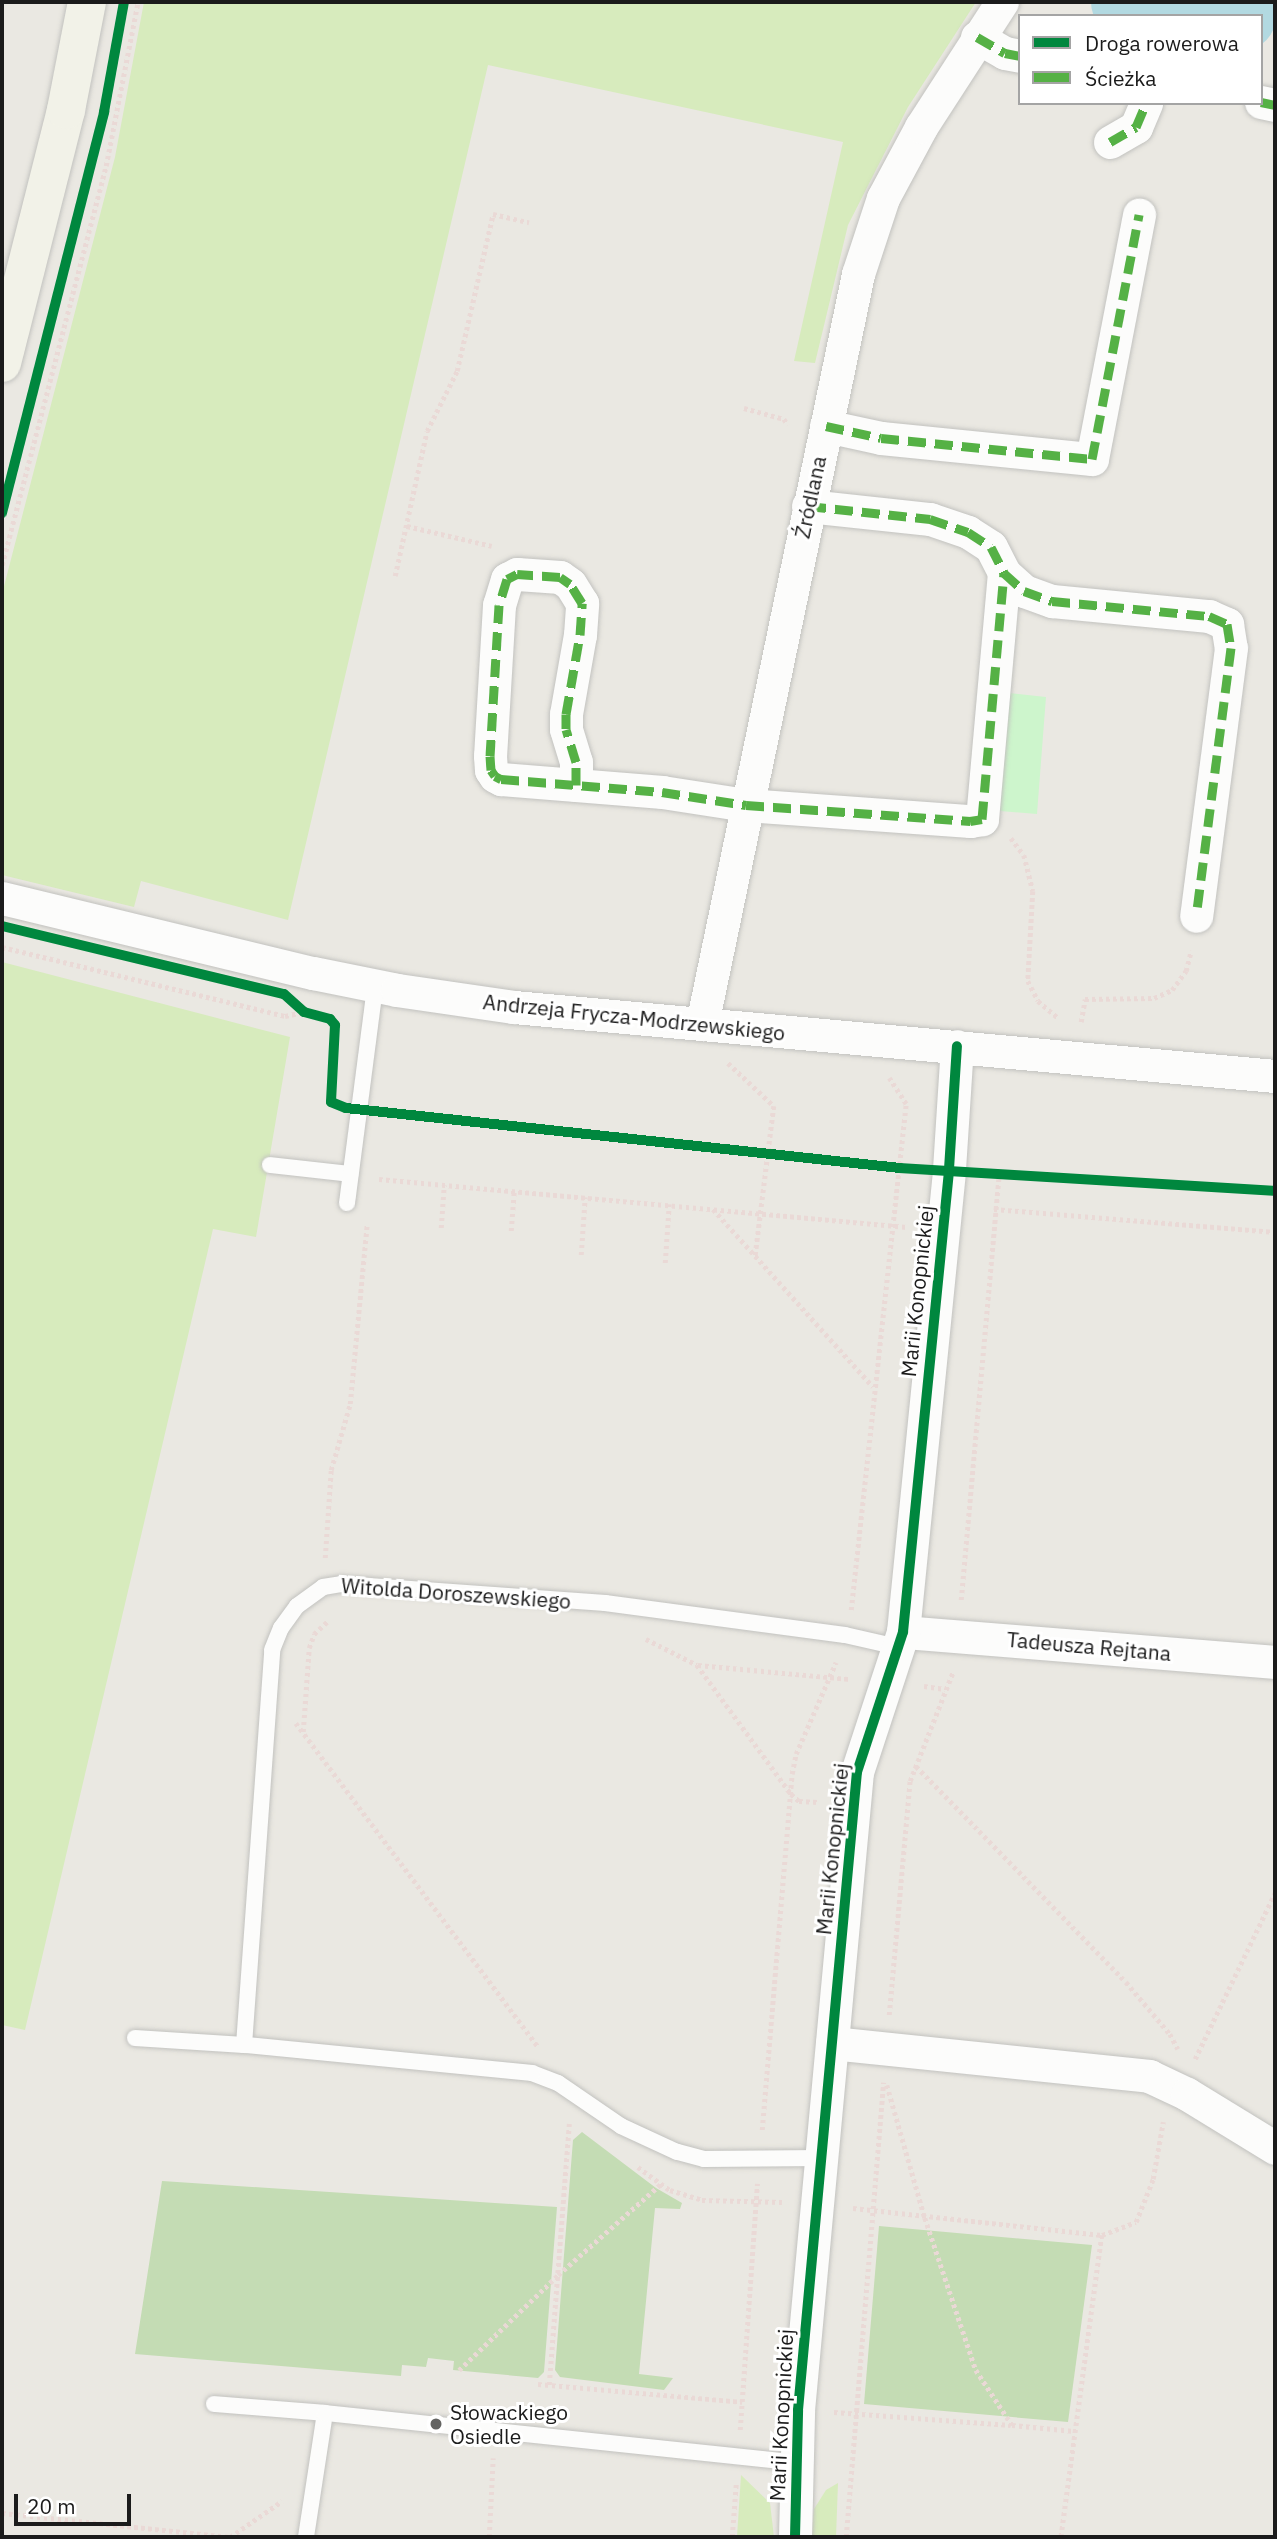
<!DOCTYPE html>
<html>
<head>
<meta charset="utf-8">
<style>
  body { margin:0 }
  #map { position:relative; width:1277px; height:2539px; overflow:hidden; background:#eae8e2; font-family:"IBM Plex Sans",sans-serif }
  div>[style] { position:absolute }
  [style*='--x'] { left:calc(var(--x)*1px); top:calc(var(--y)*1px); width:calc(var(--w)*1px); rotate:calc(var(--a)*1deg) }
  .grass>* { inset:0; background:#d7ebbd }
  .forest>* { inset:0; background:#c4dcb4 }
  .park>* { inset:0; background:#cdf5cc }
  .river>* { height:70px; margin:-35px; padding:0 35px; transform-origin:35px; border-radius:35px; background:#b2d9e1 }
  .path>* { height:4.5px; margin-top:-2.25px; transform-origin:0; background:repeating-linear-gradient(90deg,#ead9d6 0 3.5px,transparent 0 7px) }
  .roads { filter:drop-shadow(0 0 2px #c2c2bf) drop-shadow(0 0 2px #c2c2bf) }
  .lane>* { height:16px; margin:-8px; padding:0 8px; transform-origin:8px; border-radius:8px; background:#fcfcfb }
  .street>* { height:33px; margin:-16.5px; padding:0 16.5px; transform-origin:16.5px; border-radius:16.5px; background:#fcfcfb }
  .secondary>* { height:38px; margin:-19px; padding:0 19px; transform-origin:19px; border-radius:19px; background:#f2f2e8 }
  .quiet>* { height:9px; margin-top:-4.5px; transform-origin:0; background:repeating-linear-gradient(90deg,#55b145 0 18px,transparent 0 27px) }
  .cycleway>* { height:10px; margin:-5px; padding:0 5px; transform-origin:5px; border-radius:5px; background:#00873e }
  .dots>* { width:19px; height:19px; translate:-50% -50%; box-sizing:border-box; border:4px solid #fff; border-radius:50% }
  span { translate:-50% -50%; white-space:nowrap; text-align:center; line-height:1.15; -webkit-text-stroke:6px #fff; paint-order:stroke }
  .street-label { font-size:21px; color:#1b1b1b }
  .poi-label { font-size:21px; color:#1b1b1b }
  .left { translate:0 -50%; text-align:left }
  .frame { position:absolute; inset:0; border:4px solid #1b1b1b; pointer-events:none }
  .legend { position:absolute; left:1018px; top:14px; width:245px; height:91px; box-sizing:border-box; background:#fff; border:2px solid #a4a4a4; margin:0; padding:9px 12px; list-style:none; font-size:21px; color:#1b1b1b }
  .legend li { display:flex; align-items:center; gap:14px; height:35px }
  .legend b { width:35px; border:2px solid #a4a4a4 }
  .scale { position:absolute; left:14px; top:2494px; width:117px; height:32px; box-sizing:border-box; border:4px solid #1b1b1b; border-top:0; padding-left:9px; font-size:21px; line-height:24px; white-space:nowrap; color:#1b1b1b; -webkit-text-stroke:5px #fff; paint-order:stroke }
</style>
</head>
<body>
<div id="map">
  <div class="grass">
    <i style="clip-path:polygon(144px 2px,976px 2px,908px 107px,848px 225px,815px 363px,794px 361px,843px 142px,488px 65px,288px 920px,141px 881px,134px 907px,2px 875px,2px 594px,115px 157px)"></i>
    <i style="clip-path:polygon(2px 962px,290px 1037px,256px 1237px,213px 1229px,25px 2030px,2px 2025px)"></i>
    <i style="clip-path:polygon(741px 2475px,770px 2503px,774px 2537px,737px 2537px)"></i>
    <i style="clip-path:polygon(838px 2483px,836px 2537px,811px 2537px,814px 2509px,826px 2490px)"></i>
  </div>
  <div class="forest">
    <i style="clip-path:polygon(582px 2132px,656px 2188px,682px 2203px,680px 2209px,655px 2208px,639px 2374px,673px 2378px,664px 2390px,560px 2377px,555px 2370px,573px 2140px)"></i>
    <i style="clip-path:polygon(162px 2181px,557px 2207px,544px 2372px,538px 2378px,453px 2370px,454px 2361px,428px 2358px,426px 2367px,402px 2365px,401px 2376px,135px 2354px)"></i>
    <i style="clip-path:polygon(879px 2226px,1092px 2245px,1068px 2422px,864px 2404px)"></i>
  </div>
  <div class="park">
    <i style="clip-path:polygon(1010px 693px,1046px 697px,1037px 814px,1000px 811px,1000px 753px,1005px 752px)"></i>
  </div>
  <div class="river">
    <i style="--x:1126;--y:2;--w:54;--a:3.2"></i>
    <i style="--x:1180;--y:5;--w:62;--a:10.2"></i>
  </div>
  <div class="path">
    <i style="--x:744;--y:408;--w:41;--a:15.4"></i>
    <i style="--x:784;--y:419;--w:7;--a:56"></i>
    <i style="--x:407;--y:526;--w:87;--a:13.2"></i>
    <i style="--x:2;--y:565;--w:412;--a:-75.4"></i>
    <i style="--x:106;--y:166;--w:167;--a:-79"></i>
    <i style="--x:395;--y:576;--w:148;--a:-77.6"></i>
    <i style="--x:427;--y:431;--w:67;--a:-63.4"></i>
    <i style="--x:457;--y:371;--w:161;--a:-77.1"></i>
    <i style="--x:493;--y:214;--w:37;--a:13"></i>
    <i style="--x:1011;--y:838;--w:21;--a:53"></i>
    <i style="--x:1024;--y:855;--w:37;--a:76"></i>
    <i style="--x:1033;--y:891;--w:90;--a:93.2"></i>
    <i style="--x:1028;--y:981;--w:22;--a:63"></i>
    <i style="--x:1038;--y:1001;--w:26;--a:40"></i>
    <i style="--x:2;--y:947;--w:291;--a:13.7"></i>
    <i style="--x:285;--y:1016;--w:19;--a:-12"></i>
    <i style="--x:304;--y:1012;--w:4;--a:-76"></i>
    <i style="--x:1081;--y:1022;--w:23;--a:-80"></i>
    <i style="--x:1085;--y:999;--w:69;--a:-0.8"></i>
    <i style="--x:1154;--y:998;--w:20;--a:-24"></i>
    <i style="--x:1172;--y:990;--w:24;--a:-54"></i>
    <i style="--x:1186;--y:971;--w:21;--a:-76"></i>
    <i style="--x:728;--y:1063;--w:63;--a:43.1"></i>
    <i style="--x:774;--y:1106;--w:153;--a:97.1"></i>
    <i style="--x:379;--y:1179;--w:530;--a:5.19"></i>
    <i style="--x:713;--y:1209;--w:239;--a:48"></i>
    <i style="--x:994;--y:1209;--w:282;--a:4.7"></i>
    <i style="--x:441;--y:1228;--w:43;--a:-86"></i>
    <i style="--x:511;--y:1231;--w:40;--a:-85.7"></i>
    <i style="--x:581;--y:1255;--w:58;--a:-86.1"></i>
    <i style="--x:665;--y:1263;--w:59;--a:-86.1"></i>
    <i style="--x:325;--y:1558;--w:88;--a:-86.1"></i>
    <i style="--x:331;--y:1470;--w:69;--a:-73.9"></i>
    <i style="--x:350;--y:1404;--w:181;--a:-84.6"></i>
    <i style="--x:961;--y:1600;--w:430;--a:-84.9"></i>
    <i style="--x:851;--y:1610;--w:509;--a:-83.8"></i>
    <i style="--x:906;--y:1104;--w:31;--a:-123"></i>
    <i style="--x:646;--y:1639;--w:57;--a:27"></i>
    <i style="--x:697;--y:1665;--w:160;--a:53.9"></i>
    <i style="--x:791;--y:1794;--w:11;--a:41"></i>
    <i style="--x:799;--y:1801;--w:19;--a:3"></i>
    <i style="--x:698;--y:1665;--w:153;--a:5.3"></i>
    <i style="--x:924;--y:1686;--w:21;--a:8"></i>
    <i style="--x:296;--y:1723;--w:404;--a:53.2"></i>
    <i style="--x:303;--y:1732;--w:84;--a:-85.9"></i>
    <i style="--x:309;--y:1648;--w:15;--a:-70"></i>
    <i style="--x:314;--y:1634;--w:18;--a:-43"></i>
    <i style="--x:916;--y:1766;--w:301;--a:45.8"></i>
    <i style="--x:1126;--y:1982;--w:68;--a:49.8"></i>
    <i style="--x:1170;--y:2034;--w:17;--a:62"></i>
    <i style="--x:889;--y:2015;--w:235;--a:-84.9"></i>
    <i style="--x:910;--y:1781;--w:117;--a:-68.5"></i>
    <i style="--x:1195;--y:2059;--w:184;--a:-64.3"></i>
    <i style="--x:887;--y:2085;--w:138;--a:74.1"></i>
    <i style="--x:925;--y:2218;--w:160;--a:71.5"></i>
    <i style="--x:976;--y:2370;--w:66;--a:56.8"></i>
    <i style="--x:1012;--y:2425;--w:62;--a:5.5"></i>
    <i style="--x:762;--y:2130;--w:357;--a:-85.2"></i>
    <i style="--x:792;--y:1774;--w:20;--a:-79"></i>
    <i style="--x:796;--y:1754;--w:100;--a:-66.5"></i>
    <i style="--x:638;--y:2167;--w:39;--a:36"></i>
    <i style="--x:670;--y:2190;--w:34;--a:17"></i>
    <i style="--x:702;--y:2200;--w:80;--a:1.4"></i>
    <i style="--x:853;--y:2208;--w:250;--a:6.2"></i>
    <i style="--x:1102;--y:2235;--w:305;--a:97.7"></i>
    <i style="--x:1102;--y:2235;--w:36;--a:-21"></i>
    <i style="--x:1136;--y:2222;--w:46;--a:-68.4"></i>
    <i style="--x:1153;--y:2179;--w:58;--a:-80"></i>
    <i style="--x:459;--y:2370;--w:137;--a:-43.8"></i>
    <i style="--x:558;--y:2275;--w:137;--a:-41.5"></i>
    <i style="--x:538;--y:2384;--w:205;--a:5"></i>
    <i style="--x:549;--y:2385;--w:262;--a:-85.6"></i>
    <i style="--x:834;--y:2412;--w:177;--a:4.2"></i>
    <i style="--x:740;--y:2430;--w:247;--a:-86"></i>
    <i style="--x:2;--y:2513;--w:229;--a:6"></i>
    <i style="--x:230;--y:2537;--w:63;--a:-34.7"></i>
    <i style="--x:489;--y:2537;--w:79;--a:-87.1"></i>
    <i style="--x:732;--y:2537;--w:53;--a:-85.7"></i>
    <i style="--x:846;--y:2537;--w:456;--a:-85.3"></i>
  </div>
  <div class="roads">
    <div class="lane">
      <i style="--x:270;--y:1165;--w:81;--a:6.4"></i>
      <i style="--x:347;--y:1203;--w:219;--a:-82.6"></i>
      <i style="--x:135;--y:2038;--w:109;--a:3.7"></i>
      <i style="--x:821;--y:2158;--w:117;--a:179.5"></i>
      <i style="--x:704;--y:2159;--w:28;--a:-165"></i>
      <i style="--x:677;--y:2152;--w:62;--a:-155.1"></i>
      <i style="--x:621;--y:2126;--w:76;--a:-145.7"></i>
      <i style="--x:558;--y:2083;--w:28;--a:-159"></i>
      <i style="--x:532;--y:2073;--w:289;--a:-174.4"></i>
      <i style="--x:244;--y:2045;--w:396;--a:-85.9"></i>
      <i style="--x:272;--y:1650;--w:24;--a:-68"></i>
      <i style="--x:281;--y:1628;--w:27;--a:-54"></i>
      <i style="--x:297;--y:1606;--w:32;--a:-36"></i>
      <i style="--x:323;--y:1587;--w:18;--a:-9"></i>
      <i style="--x:341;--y:1584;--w:265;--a:4.1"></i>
      <i style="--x:605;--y:1603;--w:242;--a:7.6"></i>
      <i style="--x:845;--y:1635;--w:54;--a:12.8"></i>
      <i style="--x:214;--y:2404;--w:111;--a:4.6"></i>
      <i style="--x:306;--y:2537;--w:125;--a:-81.3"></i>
      <i style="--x:325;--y:2413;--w:472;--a:6"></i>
    </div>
    <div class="street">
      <i style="--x:977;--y:37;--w:32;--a:30"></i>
      <i style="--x:1005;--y:53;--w:15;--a:11"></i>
      <i style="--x:1261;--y:102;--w:14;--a:12"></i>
      <i style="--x:1110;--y:142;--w:30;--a:-30"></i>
      <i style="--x:1136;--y:127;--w:26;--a:-67"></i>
      <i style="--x:826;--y:426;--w:56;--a:12.3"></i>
      <i style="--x:881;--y:438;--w:212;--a:5.7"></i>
      <i style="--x:1092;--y:459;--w:249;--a:-79.1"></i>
      <i style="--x:808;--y:506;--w:123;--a:6.1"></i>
      <i style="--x:930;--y:519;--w:40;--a:18.9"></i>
      <i style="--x:968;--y:532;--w:27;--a:33"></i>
      <i style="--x:991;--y:547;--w:29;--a:63"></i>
      <i style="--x:1004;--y:573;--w:27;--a:42"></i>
      <i style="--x:1024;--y:591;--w:30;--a:20"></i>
      <i style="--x:1052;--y:601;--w:158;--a:5.5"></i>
      <i style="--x:1209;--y:616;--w:20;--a:24"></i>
      <i style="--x:1227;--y:624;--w:24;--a:81"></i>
      <i style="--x:1231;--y:648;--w:270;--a:97.4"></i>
      <i style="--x:576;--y:785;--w:23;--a:-90"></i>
      <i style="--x:576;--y:762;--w:34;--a:-107"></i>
      <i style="--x:566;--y:729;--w:15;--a:-90"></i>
      <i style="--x:566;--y:714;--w:80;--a:-80"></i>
      <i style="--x:580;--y:635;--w:32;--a:-86"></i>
      <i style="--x:582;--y:603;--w:22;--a:-122"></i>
      <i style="--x:570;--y:584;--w:12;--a:-145"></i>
      <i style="--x:560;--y:577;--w:43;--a:-176"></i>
      <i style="--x:517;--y:574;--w:11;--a:153"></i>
      <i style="--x:507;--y:579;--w:27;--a:107"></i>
      <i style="--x:499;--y:605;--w:151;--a:93.4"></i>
      <i style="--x:490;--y:756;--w:14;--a:86"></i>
      <i style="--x:491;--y:770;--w:7;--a:56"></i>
      <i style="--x:495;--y:776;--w:7;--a:27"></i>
      <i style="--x:501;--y:779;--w:162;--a:4.6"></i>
      <i style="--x:662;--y:792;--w:85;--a:8.8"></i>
      <i style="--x:746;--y:805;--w:225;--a:4.1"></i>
      <i style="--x:970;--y:821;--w:12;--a:-9"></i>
      <i style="--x:982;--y:819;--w:247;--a:-84.9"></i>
      <i style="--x:2;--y:898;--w:320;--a:13.6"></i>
      <i style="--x:313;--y:973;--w:86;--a:11.4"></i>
      <i style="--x:397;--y:990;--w:118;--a:8.3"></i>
      <i style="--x:514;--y:1007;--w:764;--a:5.18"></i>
      <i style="--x:702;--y:1024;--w:766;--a:-78.25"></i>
      <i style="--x:858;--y:274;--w:80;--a:-71.8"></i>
      <i style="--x:883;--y:198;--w:81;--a:-61.8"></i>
      <i style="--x:921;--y:127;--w:149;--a:-57.1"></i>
      <i style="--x:903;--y:1632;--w:373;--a:4.6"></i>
      <i style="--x:832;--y:2043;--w:319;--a:5.9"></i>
      <i style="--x:1149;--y:2076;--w:42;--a:25.3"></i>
      <i style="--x:1187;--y:2094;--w:103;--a:31.5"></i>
      <i style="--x:795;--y:2537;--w:127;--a:-88.6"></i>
      <i style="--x:798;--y:2410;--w:641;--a:-84.72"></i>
      <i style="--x:857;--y:1772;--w:147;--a:-71.8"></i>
      <i style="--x:903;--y:1632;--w:465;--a:-84.3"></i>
      <i style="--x:949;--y:1169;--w:123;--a:-86.3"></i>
    </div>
    <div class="secondary">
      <i style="--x:2;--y:363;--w:261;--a:-75.8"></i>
      <i style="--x:66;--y:110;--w:110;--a:-79"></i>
    </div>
  </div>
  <div class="quiet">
    <i style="--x:977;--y:37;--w:32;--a:30"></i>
    <i style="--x:1005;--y:53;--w:15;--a:11"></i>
    <i style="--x:1261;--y:102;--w:14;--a:12"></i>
    <i style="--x:1110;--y:142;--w:30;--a:-30"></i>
    <i style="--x:1136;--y:127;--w:26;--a:-67"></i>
    <i style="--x:826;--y:426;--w:56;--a:12.3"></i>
    <i style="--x:881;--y:438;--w:212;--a:5.7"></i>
    <i style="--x:1092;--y:459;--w:249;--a:-79.1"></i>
    <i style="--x:808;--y:506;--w:123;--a:6.1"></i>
    <i style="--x:930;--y:519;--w:40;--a:18.9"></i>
    <i style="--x:968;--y:532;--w:27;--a:33"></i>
    <i style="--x:991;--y:547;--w:29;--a:63"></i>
    <i style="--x:1004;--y:573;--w:27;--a:42"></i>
    <i style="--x:1024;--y:591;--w:30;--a:20"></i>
    <i style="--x:1052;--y:601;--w:158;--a:5.5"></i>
    <i style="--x:1209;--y:616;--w:20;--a:24"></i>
    <i style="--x:1227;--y:624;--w:24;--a:81"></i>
    <i style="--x:1231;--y:648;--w:270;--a:97.4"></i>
    <i style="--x:576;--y:785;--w:23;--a:-90"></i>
    <i style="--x:576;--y:762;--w:34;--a:-107"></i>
    <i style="--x:566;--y:729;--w:15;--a:-90"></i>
    <i style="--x:566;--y:714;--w:80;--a:-80"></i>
    <i style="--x:580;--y:635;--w:32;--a:-86"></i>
    <i style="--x:582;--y:603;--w:22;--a:-122"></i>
    <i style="--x:570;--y:584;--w:12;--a:-145"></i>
    <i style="--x:560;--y:577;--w:43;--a:-176"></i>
    <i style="--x:517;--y:574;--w:11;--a:153"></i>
    <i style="--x:507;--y:579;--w:27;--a:107"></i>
    <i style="--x:499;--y:605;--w:151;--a:93.4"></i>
    <i style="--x:490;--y:756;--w:14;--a:86"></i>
    <i style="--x:491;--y:770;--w:7;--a:56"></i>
    <i style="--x:495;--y:776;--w:7;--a:27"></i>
    <i style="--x:501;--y:779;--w:162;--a:4.6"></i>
    <i style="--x:662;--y:792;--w:85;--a:8.8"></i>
    <i style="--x:746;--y:805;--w:225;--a:4.1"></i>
    <i style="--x:970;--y:821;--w:12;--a:-9"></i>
    <i style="--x:982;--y:819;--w:247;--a:-84.9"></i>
  </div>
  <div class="cycleway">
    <i style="--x:2;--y:513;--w:414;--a:-75.7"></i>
    <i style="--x:104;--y:112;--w:112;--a:-79.7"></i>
    <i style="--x:2;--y:926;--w:290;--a:13.6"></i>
    <i style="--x:284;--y:994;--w:27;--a:42"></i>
    <i style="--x:304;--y:1012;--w:27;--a:15"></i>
    <i style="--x:330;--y:1019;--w:8;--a:50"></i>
    <i style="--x:335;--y:1025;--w:77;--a:93"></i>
    <i style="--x:331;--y:1102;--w:16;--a:22"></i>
    <i style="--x:346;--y:1108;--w:557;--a:6.18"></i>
    <i style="--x:900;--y:1168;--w:376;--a:3.5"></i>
    <i style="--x:795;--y:2537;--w:127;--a:-88.6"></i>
    <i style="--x:798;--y:2410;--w:641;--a:-84.72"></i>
    <i style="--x:857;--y:1772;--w:147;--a:-71.8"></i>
    <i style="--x:903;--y:1632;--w:465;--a:-84.3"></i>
    <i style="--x:949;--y:1169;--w:123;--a:-86.3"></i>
  </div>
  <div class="dots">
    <i style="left:436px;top:2424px;background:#636361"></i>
  </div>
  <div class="street-label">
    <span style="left:810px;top:497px;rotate:-78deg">Źródlana</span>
    <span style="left:634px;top:1017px;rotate:6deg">Andrzeja Frycza-Modrzewskiego</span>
    <span style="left:917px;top:1291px;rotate:-84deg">Marii Konopnickiej</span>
    <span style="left:456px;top:1593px;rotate:4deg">Witolda Doroszewskiego</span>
    <span style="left:1089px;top:1646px;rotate:5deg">Tadeusza Rejtana</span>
    <span style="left:832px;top:1849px;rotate:-84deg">Marii Konopnickiej</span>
    <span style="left:781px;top:2415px;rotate:-87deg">Marii Konopnickiej</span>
  </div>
  <div class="poi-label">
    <span class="left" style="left:450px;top:2424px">Słowackiego<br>Osiedle</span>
  </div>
  <div class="frame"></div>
  <ul class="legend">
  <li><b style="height:9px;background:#00873e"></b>Droga rowerowa</li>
  <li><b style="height:9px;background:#55b145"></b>Ścieżka</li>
  </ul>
  <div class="scale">20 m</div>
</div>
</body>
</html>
